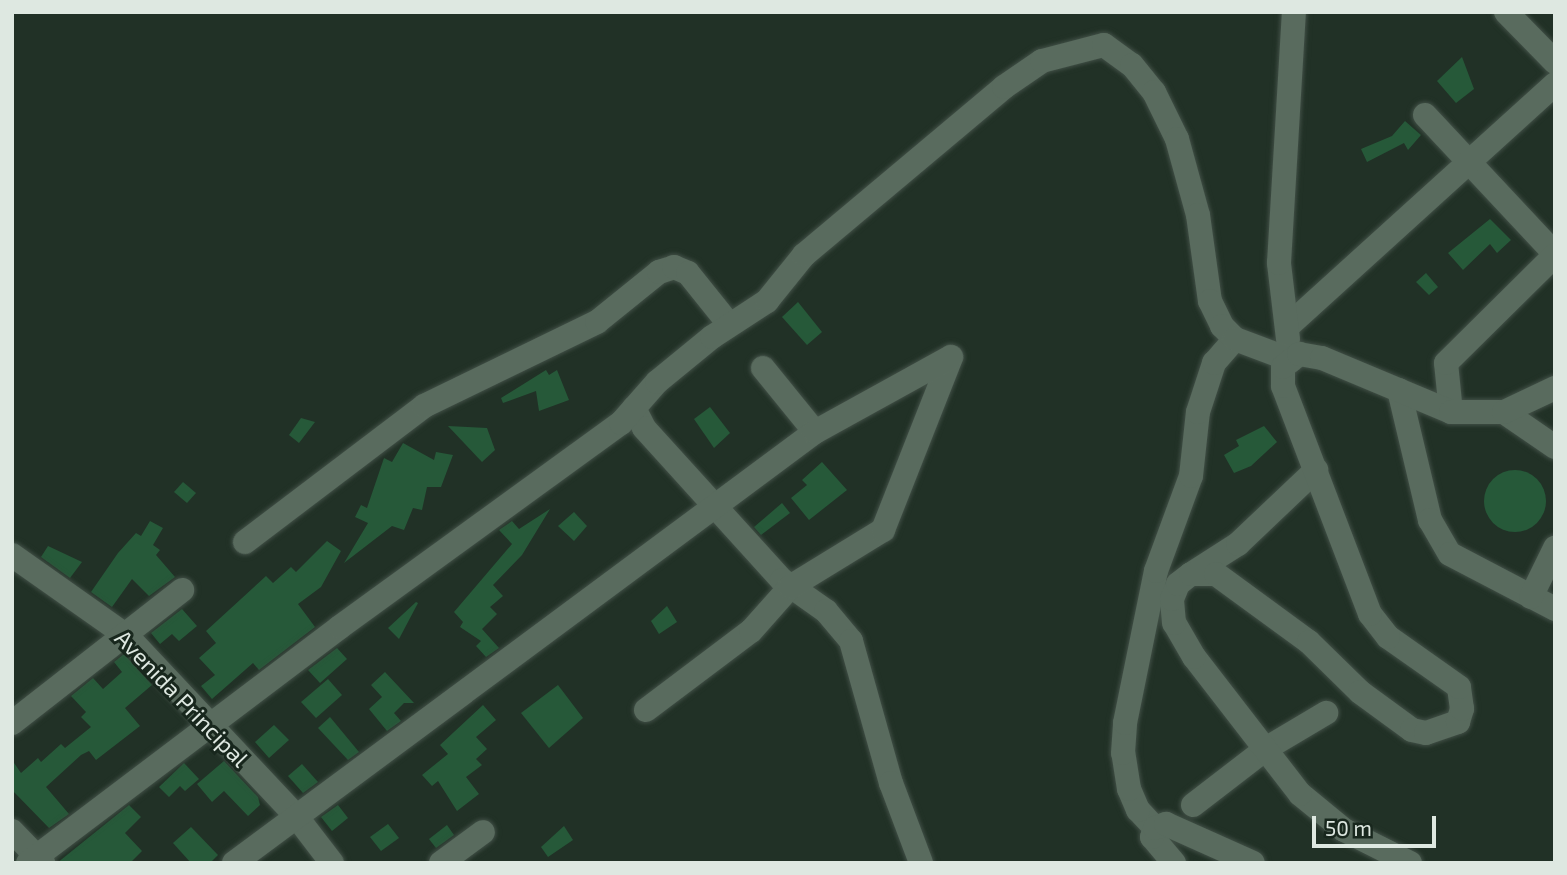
<!DOCTYPE html>
<html>
<head>
<meta charset="utf-8">
<style>
  body { margin:0 }
  #map { position:relative; width:1567px; height:875px; overflow:hidden; background:#213126; font-family:"Exo 2",sans-serif }
  div>[style] { position:absolute }
  [style*='--x'] { left:calc(var(--x)*1px); top:calc(var(--y)*1px); width:calc(var(--w)*1px); rotate:calc(var(--a)*1deg) }
  .building>* { inset:0; background:#265939 }
  .round { border-radius:50% }
  .roads { filter:drop-shadow(0 0 2px #414f46) drop-shadow(0 0 2px #414f46) }
  .minor>* { height:24px; margin:-12px; padding:0 12px; transform-origin:12px; border-radius:12px; background:#596b5e }
  span { translate:-50% -50%; white-space:nowrap; text-align:center; line-height:1.15; -webkit-text-stroke:6px #18271d; paint-order:stroke }
  .street-label { font-size:23px; color:#dee8e1 }
  .frame { position:absolute; inset:0; border:14px solid #dee8e1; pointer-events:none }
  .scale { position:absolute; left:1312px; top:816px; width:124px; height:32px; box-sizing:border-box; border:4px solid #dee8e1; border-top:0; padding-left:9px; font-size:21px; line-height:24px; white-space:nowrap; color:#dee8e1; -webkit-text-stroke:5px #18271d; paint-order:stroke }
</style>
</head>
<body>
<div id="map">
  <div class="building">
    <i style="clip-path:polygon(1462px 57px,1474px 89px,1456px 103px,1437px 81px)"></i>
    <i style="clip-path:polygon(1405px 121px,1421px 135px,1408px 150px,1404px 143px,1367px 162px,1361px 149px,1392px 136px)"></i>
    <i style="clip-path:polygon(1490px 219px,1511px 240px,1497px 253px,1490px 244px,1463px 270px,1448px 253px)"></i>
    <i style="clip-path:polygon(1426px 273px,1438px 287px,1429px 295px,1416px 282px)"></i>
    <i style="clip-path:polygon(798px 302px,822px 332px,807px 345px,782px 317px)"></i>
    <i style="clip-path:polygon(546px 370px,549px 375px,557px 370px,569px 400px,539px 411px,536px 391px,503px 403px,501px 398px)"></i>
    <i style="clip-path:polygon(710px 407px,730px 433px,714px 448px,694px 419px)"></i>
    <i style="clip-path:polygon(301px 418px,315px 422px,299px 443px,289px 435px)"></i>
    <i style="clip-path:polygon(448px 426px,487px 428px,495px 450px,482px 462px)"></i>
    <i style="clip-path:polygon(1264px 426px,1277px 442px,1251px 466px,1234px 473px,1224px 455px,1239px 446px,1236px 440px)"></i>
    <i style="clip-path:polygon(403px 443px,434px 460px,436px 452px,453px 455px,441px 487px,427px 487px,422px 510px,413px 508px,404px 530px,392px 526px,344px 563px,368px 523px,355px 517px,361px 505px,367px 508px,384px 458px,392px 462px)"></i>
    <i style="clip-path:polygon(822px 462px,847px 490px,809px 520px,791px 498px,807px 485px,802px 480px)"></i>
    <i class="round" style="left:1484px;top:470px;width:62px;height:62px"></i>
    <i style="clip-path:polygon(183px 482px,196px 493px,187px 503px,174px 492px)"></i>
    <i style="clip-path:polygon(782px 503px,790px 513px,761px 535px,754px 527px)"></i>
    <i style="clip-path:polygon(550px 509px,522px 555px,493px 585px,503px 596px,490px 607px,497px 614px,482px 629px,499px 648px,486px 657px,476px 646px,481px 641px,460px 627px,463px 622px,454px 612px,512px 544px,499px 530px,512px 521px,519px 529px)"></i>
    <i style="clip-path:polygon(574px 512px,587px 526px,574px 541px,558px 526px)"></i>
    <i style="clip-path:polygon(150px 521px,163px 528px,153px 545px,160px 550px,156px 555px,175px 577px,149px 596px,132px 579px,112px 607px,91px 592px,118px 553px,136px 533px,141px 536px)"></i>
    <i style="clip-path:polygon(327px 541px,341px 551px,321px 587px,298px 604px,315px 627px,259px 670px,253px 663px,212px 699px,201px 686px,215px 675px,199px 658px,216px 643px,206px 631px,266px 576px,273px 583px,291px 567px,296px 572px)"></i>
    <i style="clip-path:polygon(48px 546px,82px 562px,70px 578px,41px 557px)"></i>
    <i style="clip-path:polygon(416px 602px,418px 603px,399px 639px,388px 628px)"></i>
    <i style="clip-path:polygon(667px 606px,677px 622px,659px 634px,651px 621px)"></i>
    <i style="clip-path:polygon(182px 609px,197px 626px,179px 641px,172px 634px,160px 644px,151px 633px)"></i>
    <i style="clip-path:polygon(337px 648px,347px 659px,320px 683px,308px 670px)"></i>
    <i style="clip-path:polygon(124px 654px,152px 685px,125px 708px,140px 726px,96px 760px,89px 751px,81px 755px,46px 787px,69px 814px,49px 828px,12px 790px,12px 760px,21px 773px,38px 758px,41px 762px,61px 744px,65px 748px,91px 727px,81px 717px,86px 712px,71px 696px,93px 678px,103px 689px,122px 672px,114px 662px)"></i>
    <i style="clip-path:polygon(385px 672px,414px 703px,404px 703px,394px 713px,401px 721px,387px 731px,369px 709px,382px 697px,371px 685px)"></i>
    <i style="clip-path:polygon(328px 679px,342px 695px,316px 718px,301px 702px)"></i>
    <i style="clip-path:polygon(558px 685px,583px 718px,549px 748px,521px 713px)"></i>
    <i style="clip-path:polygon(483px 705px,496px 720px,476px 737px,487px 749px,476px 759px,482px 765px,466px 777px,479px 794px,457px 811px,438px 781px,432px 786px,422px 775px,448px 754px,440px 745px)"></i>
    <i style="clip-path:polygon(330px 717px,359px 752px,348px 760px,318px 728px)"></i>
    <i style="clip-path:polygon(274px 725px,289px 740px,269px 758px,255px 742px)"></i>
    <i style="clip-path:polygon(224px 761px,258px 797px,260px 805px,248px 816px,224px 791px,212px 802px,197px 784px)"></i>
    <i style="clip-path:polygon(184px 763px,199px 779px,185px 791px,180px 786px,169px 797px,159px 787px)"></i>
    <i style="clip-path:polygon(302px 764px,318px 782px,303px 793px,288px 776px)"></i>
    <i style="clip-path:polygon(129px 805px,141px 817px,125px 833px,142px 851px,130px 863px,57px 863px)"></i>
    <i style="clip-path:polygon(338px 805px,348px 818px,332px 831px,321px 817px)"></i>
    <i style="clip-path:polygon(388px 824px,399px 838px,381px 851px,370px 837px)"></i>
    <i style="clip-path:polygon(447px 825px,454px 835px,436px 848px,429px 839px)"></i>
    <i style="clip-path:polygon(564px 826px,573px 840px,548px 857px,541px 847px)"></i>
    <i style="clip-path:polygon(191px 827px,218px 855px,210px 863px,191px 863px,173px 843px)"></i>
  </div>
  <div class="roads">
    <div class="minor">
      <i style="--x:1506;--y:12;--w:70;--a:45.6"></i>
      <i style="--x:1425;--y:115;--w:190;--a:46.9"></i>
      <i style="--x:1287;--y:327;--w:362;--a:-42.2"></i>
      <i style="--x:1288;--y:339;--w:77;--a:-96.8"></i>
      <i style="--x:1279;--y:263;--w:251;--a:-86.6"></i>
      <i style="--x:763;--y:368;--w:82;--a:50.9"></i>
      <i style="--x:1399;--y:390;--w:134;--a:76.6"></i>
      <i style="--x:1430;--y:520;--w:39;--a:60"></i>
      <i style="--x:1450;--y:554;--w:119;--a:27.6"></i>
      <i style="--x:634;--y:408;--w:22;--a:63"></i>
      <i style="--x:644;--y:428;--w:205;--a:47.8"></i>
      <i style="--x:782;--y:580;--w:54;--a:35.2"></i>
      <i style="--x:826;--y:611;--w:39;--a:50"></i>
      <i style="--x:851;--y:641;--w:148;--a:74.3"></i>
      <i style="--x:891;--y:783;--w:85;--a:69.4"></i>
      <i style="--x:1451;--y:412;--w:49;--a:-95.8"></i>
      <i style="--x:1446;--y:363;--w:153;--a:-44.7"></i>
      <i style="--x:1504;--y:412;--w:62;--a:34.5"></i>
      <i style="--x:245;--y:542;--w:225;--a:-37.2"></i>
      <i style="--x:424;--y:406;--w:192;--a:-25.9"></i>
      <i style="--x:597;--y:322;--w:80;--a:-38.9"></i>
      <i style="--x:659;--y:272;--w:16;--a:-18"></i>
      <i style="--x:674;--y:267;--w:15;--a:23"></i>
      <i style="--x:688;--y:273;--w:65;--a:51.2"></i>
      <i style="--x:12;--y:555;--w:141;--a:35.2"></i>
      <i style="--x:127;--y:636;--w:247;--a:46.8"></i>
      <i style="--x:296;--y:816;--w:59;--a:52.5"></i>
      <i style="--x:1191;--y:574;--w:56;--a:-32.6"></i>
      <i style="--x:1238;--y:544;--w:108;--a:-43.5"></i>
      <i style="--x:1531;--y:597;--w:55;--a:-63.9"></i>
      <i style="--x:646;--y:710;--w:131;--a:-37"></i>
      <i style="--x:751;--y:631;--w:59;--a:-48.4"></i>
      <i style="--x:790;--y:587;--w:109;--a:-31.5"></i>
      <i style="--x:883;--y:530;--w:186;--a:-68.5"></i>
      <i style="--x:12;--y:723;--w:216;--a:-38"></i>
      <i style="--x:1193;--y:805;--w:93;--a:-37.6"></i>
      <i style="--x:1267;--y:748;--w:69;--a:-30.7"></i>
      <i style="--x:1155;--y:828;--w:25;--a:-133"></i>
      <i style="--x:1138;--y:810;--w:23;--a:-113"></i>
      <i style="--x:1129;--y:789;--w:36;--a:-99"></i>
      <i style="--x:1123;--y:753;--w:30;--a:-86"></i>
      <i style="--x:1125;--y:723;--w:155;--a:-78.5"></i>
      <i style="--x:1156;--y:571;--w:101;--a:-69.8"></i>
      <i style="--x:1191;--y:476;--w:64;--a:-83.8"></i>
      <i style="--x:1198;--y:412;--w:52;--a:-71.9"></i>
      <i style="--x:1214;--y:363;--w:32;--a:-49"></i>
      <i style="--x:12;--y:831;--w:45;--a:45.9"></i>
      <i style="--x:28;--y:863;--w:391;--a:-37.1"></i>
      <i style="--x:340;--y:627;--w:347;--a:-36"></i>
      <i style="--x:621;--y:423;--w:55;--a:-48.7"></i>
      <i style="--x:657;--y:382;--w:71;--a:-39.3"></i>
      <i style="--x:712;--y:337;--w:66;--a:-33.2"></i>
      <i style="--x:767;--y:301;--w:59;--a:-51.2"></i>
      <i style="--x:804;--y:255;--w:261;--a:-40"></i>
      <i style="--x:1004;--y:87;--w:46;--a:-34.4"></i>
      <i style="--x:1042;--y:61;--w:64;--a:-14.5"></i>
      <i style="--x:1104;--y:45;--w:34;--a:36"></i>
      <i style="--x:1132;--y:65;--w:35;--a:51"></i>
      <i style="--x:1154;--y:92;--w:52;--a:63.9"></i>
      <i style="--x:1177;--y:139;--w:79;--a:74.6"></i>
      <i style="--x:1198;--y:215;--w:87;--a:82.1"></i>
      <i style="--x:1210;--y:301;--w:28;--a:64"></i>
      <i style="--x:1222;--y:326;--w:18;--a:45"></i>
      <i style="--x:1235;--y:339;--w:60;--a:20.6"></i>
      <i style="--x:234;--y:863;--w:723;--a:-36.57"></i>
      <i style="--x:815;--y:432;--w:155;--a:-28.9"></i>
      <i style="--x:441;--y:863;--w:52;--a:-36.4"></i>
      <i style="--x:1174;--y:863;--w:34;--a:-130"></i>
      <i style="--x:1152;--y:837;--w:9;--a:-72"></i>
      <i style="--x:1155;--y:828;--w:12;--a:-20"></i>
      <i style="--x:1166;--y:824;--w:95;--a:24.1"></i>
      <i style="--x:1410;--y:863;--w:74;--a:-153.4"></i>
      <i style="--x:1344;--y:830;--w:57;--a:-140.7"></i>
      <i style="--x:1300;--y:794;--w:173;--a:-127.7"></i>
      <i style="--x:1194;--y:657;--w:39;--a:-120"></i>
      <i style="--x:1174;--y:623;--w:24;--a:-95"></i>
      <i style="--x:1172;--y:599;--w:16;--a:-68"></i>
      <i style="--x:1178;--y:584;--w:16;--a:-38"></i>
      <i style="--x:1191;--y:574;--w:25;--a:0"></i>
      <i style="--x:1216;--y:574;--w:115;--a:36.2"></i>
      <i style="--x:1309;--y:642;--w:71;--a:44.4"></i>
      <i style="--x:1360;--y:692;--w:64;--a:36.2"></i>
      <i style="--x:1412;--y:730;--w:14;--a:12"></i>
      <i style="--x:1426;--y:733;--w:34;--a:-19"></i>
      <i style="--x:1458;--y:722;--w:14;--a:-73"></i>
      <i style="--x:1462;--y:709;--w:22;--a:-98"></i>
      <i style="--x:1459;--y:687;--w:87;--a:-144.8"></i>
      <i style="--x:1388;--y:637;--w:29;--a:-128"></i>
      <i style="--x:1370;--y:614;--w:244;--a:-110.9"></i>
      <i style="--x:1283;--y:386;--w:19;--a:-90"></i>
      <i style="--x:1283;--y:367;--w:21;--a:-39"></i>
      <i style="--x:1299;--y:354;--w:23;--a:10"></i>
      <i style="--x:1322;--y:358;--w:140;--a:22.7"></i>
      <i style="--x:1451;--y:412;--w:53;--a:0"></i>
      <i style="--x:1504;--y:412;--w:56;--a:-25.2"></i>
    </div>
  </div>
  <div class="street-label">
    <span style="left:182px;top:698px;rotate:46deg">Avenida Principal</span>
  </div>
  <div class="frame"></div>
  <div class="scale">50 m</div>
</div>
</body>
</html>
